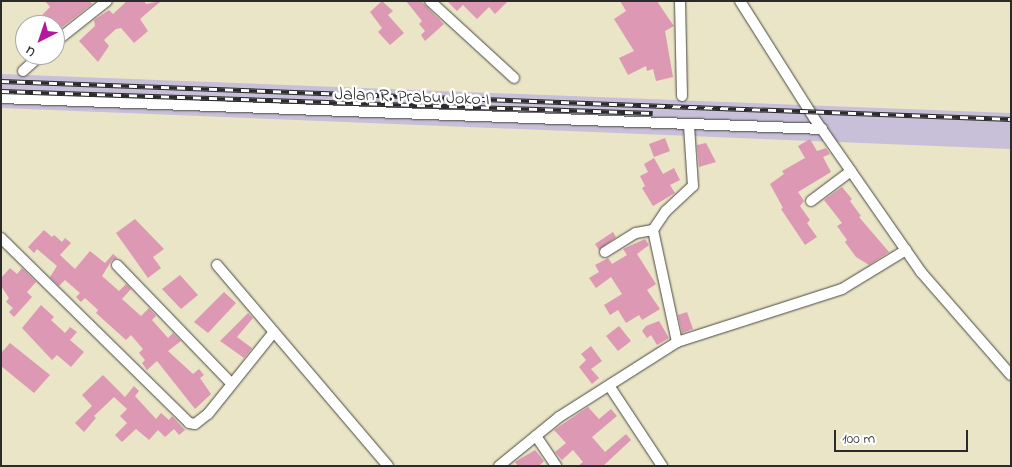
<!DOCTYPE html>
<html>
<head>
<meta charset="utf-8">
<style>
  body { margin:0 }
  #map { position:relative; width:1012px; height:467px; overflow:hidden; background:#eae5c6; font-family:"Indie Flower",sans-serif }
  div>[style] { position:absolute }
  [style*='--x'] { left:calc(var(--x)*1px); top:calc(var(--y)*1px); width:calc(var(--w)*1px); rotate:calc(var(--a)*1deg) }
  .industrial>* { inset:0; background:#c8bfd8 }
  .building>* { inset:0; background:#dd98b4 }
  .roads { filter:drop-shadow(0 0 1px #484742) drop-shadow(0 0 1px #484742) }
  .minor>* { height:10px; margin:-5px; padding:0 5px; transform-origin:5px; border-radius:5px; background:#fff }
  .rail>* { height:4.5px; margin-top:-2.25px; transform-origin:0; background:repeating-linear-gradient(90deg,#fff 0 8px,#2b2b2b 0 16px); box-sizing:border-box; border-block:1px solid #2b2b2b }
  span { translate:-50% -50%; white-space:nowrap; text-align:center; line-height:1.15; -webkit-text-stroke:5px #fff; paint-order:stroke }
  .street-label { font-size:18px; color:#2b2b2b }
  .frame { position:absolute; inset:0; border:2px solid #2b2b2b; pointer-events:none }
  .north { position:absolute; left:15px; top:15px; width:50px; height:50px; box-sizing:border-box; background:#fff; border:1px solid #aaa; border-radius:50%; rotate:221deg; font-size:14px; font-weight:700; line-height:20px; text-align:center; color:#2b2b2b }
  .north::after { content:''; display:block; margin:auto; width:18px; height:22px; background:#b5179e; clip-path:polygon(50% 0,100% 100%,50% 72%,0 100%) }
  .scale { position:absolute; left:834px; top:430px; width:134px; height:22px; box-sizing:border-box; border:2px solid #2b2b2b; border-top:0; padding-left:6px; font-size:15px; line-height:18px; white-space:nowrap; color:#2b2b2b; -webkit-text-stroke:4px #fff; paint-order:stroke }
</style>
</head>
<body>
<div id="map">
  <div class="industrial">
    <i style="clip-path:polygon(1px 74px,1011px 113px,1011px 149px,1px 108px)"></i>
  </div>
  <div class="building">
    <i style="clip-path:polygon(45px 1px,90px 1px,92px 4px,57px 31px,55px 25px,42px 15px,50px 7px)"></i>
    <i style="clip-path:polygon(127px 1px,144px 1px,146px 4px,161px 1px,140px 19px,148px 31px,134px 43px,121px 28px,116px 29px,104px 40px,109px 46px,98px 62px,79px 41px,95px 26px,94px 20px,109px 10px,113px 14px)"></i>
    <i style="clip-path:polygon(382px 1px,393px 11px,388px 15px,404px 33px,390px 45px,378px 32px,382px 28px,370px 12px)"></i>
    <i style="clip-path:polygon(406px 1px,421px 1px,444px 24px,425px 41px,421px 35px,425px 31px,419px 24px,422px 21px)"></i>
    <i style="clip-path:polygon(447px 1px,508px 1px,495px 14px,489px 7px,477px 19px,463px 5px,457px 11px)"></i>
    <i style="clip-path:polygon(620px 1px,657px 1px,669px 19px,674px 26px,665px 31px,673px 77px,656px 81px,653px 69px,647px 71px,646px 66px,628px 75px,619px 58px,634px 51px,614px 19px,626px 11px)"></i>
    <i style="clip-path:polygon(665px 138px,670px 151px,654px 157px,649px 144px)"></i>
    <i style="clip-path:polygon(810px 139px,817px 151px,826px 148px,830px 154px,823px 157px,831px 172px,798px 192px,804px 201px,800px 206px,810px 220px,807px 223px,817px 237px,805px 245px,781px 209px,783px 208px,770px 184px,784px 174px,782px 171px,805px 158px,798px 146px)"></i>
    <i style="clip-path:polygon(706px 143px,716px 162px,699px 167px,697px 145px)"></i>
    <i style="clip-path:polygon(654px 158px,663px 174px,674px 168px,680px 180px,670px 185px,675px 193px,653px 206px,642px 188px,645px 186px,640px 176px,648px 172px,644px 164px)"></i>
    <i style="clip-path:polygon(842px 187px,852px 199px,850px 201px,861px 216px,859px 217px,889px 252px,869px 265px,856px 257px,845px 242px,847px 240px,837px 226px,842px 223px,824px 200px)"></i>
    <i style="clip-path:polygon(135px 219px,164px 249px,153px 257px,161px 268px,148px 278px,116px 233px)"></i>
    <i style="clip-path:polygon(44px 230px,52px 237px,54px 235px,62px 242px,65px 238px,71px 243px,60px 255px,75px 269px,90px 251px,105px 263px,113px 254px,118px 258px,112px 260px,102px 276px,119px 291px,126px 284px,131px 289px,122px 299px,141px 316px,149px 308px,156px 316px,152px 320px,168px 338px,173px 333px,181px 341px,168px 351px,193px 374px,199px 369px,204px 375px,200px 378px,211px 394px,195px 409px,157px 361px,147px 370px,142px 363px,145px 360px,139px 353px,143px 349px,131px 335px,126px 340px,96px 313px,98px 310px,85px 298px,81px 302px,76px 297px,80px 293px,65px 280px,59px 286px,50px 277px,57px 266px,37px 249px,34px 253px,28px 247px)"></i>
    <i style="clip-path:polygon(613px 232px,616px 237px,599px 250px,595px 244px)"></i>
    <i style="clip-path:polygon(645px 239px,649px 245px,637px 254px,656px 284px,647px 290px,660px 309px,642px 320px,639px 315px,626px 323px,618px 310px,610px 315px,604px 305px,622px 294px,611px 277px,596px 288px,589px 278px,599px 272px,595px 265px,608px 258px,612px 264px,627px 255px,623px 249px)"></i>
    <i style="clip-path:polygon(10px 268px,17px 274px,22px 268px,36px 282px,27px 292px,32px 297px,14px 317px,9px 312px,13px 308px,6px 302px,9px 298px,1px 286px,1px 278px)"></i>
    <i style="clip-path:polygon(180px 275px,198px 295px,181px 309px,162px 289px)"></i>
    <i style="clip-path:polygon(224px 292px,236px 303px,208px 333px,194px 322px)"></i>
    <i style="clip-path:polygon(41px 305px,54px 317px,51px 320px,65px 333px,70px 327px,77px 332px,70px 340px,84px 352px,71px 367px,57px 355px,52px 360px,22px 328px)"></i>
    <i style="clip-path:polygon(687px 312px,693px 329px,682px 333px,678px 315px)"></i>
    <i style="clip-path:polygon(248px 313px,253px 318px,237px 337px,252px 348px,244px 358px,220px 341px)"></i>
    <i style="clip-path:polygon(659px 321px,669px 338px,657px 345px,651px 335px,647px 338px,642px 331px,646px 326px)"></i>
    <i style="clip-path:polygon(619px 326px,631px 341px,618px 351px,606px 336px)"></i>
    <i style="clip-path:polygon(10px 343px,50px 375px,34px 393px,1px 366px,1px 353px)"></i>
    <i style="clip-path:polygon(591px 346px,602px 361px,591px 369px,599px 378px,592px 384px,579px 367px,586px 360px,581px 354px)"></i>
    <i style="clip-path:polygon(103px 375px,125px 397px,134px 386px,139px 391px,135px 396px,156px 419px,161px 413px,169px 420px,172px 416px,185px 430px,179px 435px,174px 429px,165px 437px,158px 430px,149px 440px,136px 429px,122px 442px,115px 435px,127px 423px,120px 416px,127px 409px,114px 397px,94px 416px,96px 418px,84px 432px,75px 423px,92px 406px,82px 395px)"></i>
    <i style="clip-path:polygon(588px 407px,599px 419px,611px 409px,617px 416px,592px 437px,605px 452px,626px 434px,631px 440px,603px 466px,578px 466px,583px 462px,573px 450px,562px 460px,555px 452px,566px 443px,554px 430px)"></i>
    <i style="clip-path:polygon(535px 450px,544px 461px,539px 466px,518px 466px,515px 462px)"></i>
  </div>
  <div class="roads">
    <div class="minor">
      <i style="--x:430;--y:1;--w:114;--a:42.5"></i>
      <i style="--x:680;--y:1;--w:95;--a:88.8"></i>
      <i style="--x:740;--y:1;--w:138;--a:57.7"></i>
      <i style="--x:814;--y:118;--w:188;--a:55.2"></i>
      <i style="--x:921;--y:272;--w:137;--a:48.9"></i>
      <i style="--x:55;--y:42;--w:66;--a:-38.3"></i>
      <i style="--x:23;--y:71;--w:24;--a:-42"></i>
      <i style="--x:1;--y:98;--w:822;--a:2.16"></i>
      <i style="--x:811;--y:201;--w:50;--a:-36.9"></i>
      <i style="--x:1;--y:238;--w:264;--a:44.5"></i>
      <i style="--x:189;--y:423;--w:6;--a:9"></i>
      <i style="--x:195;--y:424;--w:16;--a:-38"></i>
      <i style="--x:208;--y:414;--w:105;--a:-51.2"></i>
      <i style="--x:605;--y:252;--w:36;--a:-32"></i>
      <i style="--x:636;--y:233;--w:17;--a:-10"></i>
      <i style="--x:117;--y:265;--w:164;--a:46"></i>
      <i style="--x:217;--y:265;--w:264;--a:49.6"></i>
      <i style="--x:677;--y:342;--w:173;--a:-17.8"></i>
      <i style="--x:842;--y:289;--w:75;--a:-31.4"></i>
      <i style="--x:610;--y:387;--w:95;--a:56.6"></i>
      <i style="--x:536;--y:436;--w:36;--a:56"></i>
      <i style="--x:499;--y:466;--w:77;--a:-39.2"></i>
      <i style="--x:559;--y:417;--w:140;--a:-32.4"></i>
      <i style="--x:677;--y:342;--w:115;--a:-102.1"></i>
      <i style="--x:653;--y:230;--w:23;--a:-56"></i>
      <i style="--x:666;--y:211;--w:37;--a:-43"></i>
      <i style="--x:693;--y:186;--w:61;--a:-93.8"></i>
    </div>
  </div>
  <div class="rail">
    <i style="--x:1;--y:81;--w:1011;--a:2.15"></i>
    <i style="--x:1;--y:91;--w:652;--a:1.93"></i>
  </div>
  <div class="street-label">
    <span style="left:412px;top:98px;rotate:2deg">Jalan R. Prabu Joko I</span>
  </div>
  <div class="frame"></div>
  <div class="north">U</div>
  <div class="scale">100 m</div>
</div>
</body>
</html>
